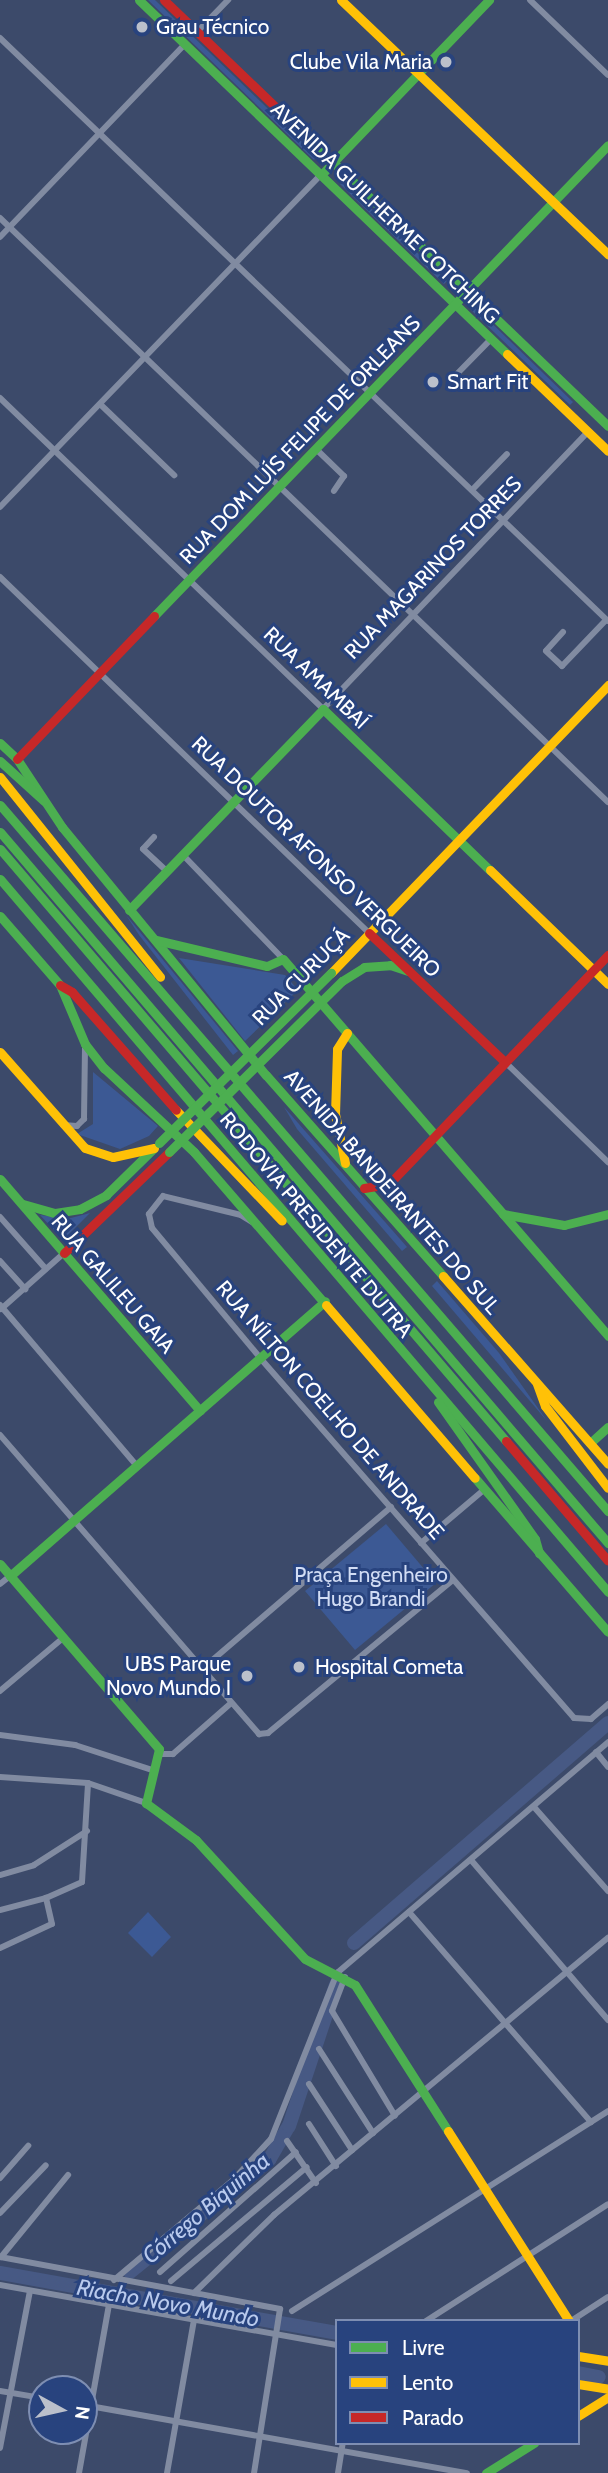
<!DOCTYPE html>
<html>
<head>
<meta charset="utf-8">
<style>
  body { margin:0 }
  #map { position:relative; width:608px; height:2473px; overflow:hidden; background:#3c4a6a; font-family:Cabin,sans-serif }
  div>[style] { position:absolute }
  [style*='--x'] { left:calc(var(--x)*1px); top:calc(var(--y)*1px); width:calc(var(--w)*1px); rotate:calc(var(--a)*1deg) }
  .green>* { inset:0; background:#3c5994 }
  .river>* { height:14px; margin:-7px; padding:0 7px; transform-origin:7px; border-radius:7px; background:#475984 }
  .street>* { height:6px; margin:-3px; padding:0 3px; transform-origin:3px; border-radius:3px; background:#818ba1 }
  .fast>* { height:9px; margin:-4.5px; padding:0 4.5px; transform-origin:4.5px; border-radius:4.5px; background:#4caf50 }
  .slow>* { height:9px; margin:-4.5px; padding:0 4.5px; transform-origin:4.5px; border-radius:4.5px; background:#ffc107 }
  .jam>* { height:9px; margin:-4.5px; padding:0 4.5px; transform-origin:4.5px; border-radius:4.5px; background:#c62828 }
  .fast-bridge>* { height:9px; margin:-4.5px; padding:0 4.5px; transform-origin:4.5px; border-radius:4.5px; background:#4caf50 }
  .dots>* { width:19px; height:19px; translate:-50% -50%; box-sizing:border-box; border:4px solid #28437e; border-radius:50% }
  span { translate:-50% -50%; white-space:nowrap; text-align:center; line-height:1.15; -webkit-text-stroke:6px #28437e; paint-order:stroke }
  .poi-label { font-size:21px; color:#fff }
  .left { translate:0 -50%; text-align:left }
  .right { translate:-100% -50%; text-align:right }
  .street-label { font-size:21px; color:#fff }
  .park-label { font-size:21px; color:#d1dcf4 }
  .water-label { font-size:23px; color:#b9caed; font-style:italic }
  .legend { position:absolute; left:335px; top:2319px; width:245px; height:126px; box-sizing:border-box; background:#28437e; border:2px solid #7e8eb2; margin:0; padding:9px 12px; list-style:none; font-size:21px; color:#fff }
  .legend li { display:flex; align-items:center; gap:14px; height:35px }
  .legend b { width:35px; border:2px solid #7e8eb2 }
  .north { position:absolute; left:28px; top:2375px; width:70px; height:70px; box-sizing:border-box; background:#28437e; border:2px solid #7e8eb2; border-radius:50%; rotate:98deg; font-size:19px; font-weight:700; line-height:28px; text-align:center; color:#fff }
  .north::after { content:''; display:block; margin:auto; width:24px; height:32px; background:#bbc0cb; clip-path:polygon(50% 0,100% 100%,50% 72%,0 100%) }
</style>
</head>
<body>
<div id="map">
  <div class="green">
    <i style="clip-path:polygon(148px 0,155px 0,317px 156px,314px 160px)"></i>
    <i style="clip-path:polygon(343px 181px,383px 220px,447px 281px,444px 284px,380px 223px,340px 184px)"></i>
    <i style="clip-path:polygon(474px 306px,573px 402px,570px 405px,471px 310px)"></i>
    <i style="clip-path:polygon(126px 915px,238px 1051px,233px 1055px,139px 935px)"></i>
    <i style="clip-path:polygon(179px 958px,285px 975px,298px 990px,245px 1041px)"></i>
    <i style="clip-path:polygon(93px 1072px,158px 1126px,149px 1136px,120px 1149px,77px 1134px,93px 1124px)"></i>
    <i style="clip-path:polygon(284px 1107px,407px 1247px,402px 1251px,297px 1129px)"></i>
    <i style="clip-path:polygon(90px 1213px,63px 1240px,40px 1215px,67px 1219px)"></i>
    <i style="clip-path:polygon(437px 1281px,499px 1353px,547px 1421px,432px 1286px)"></i>
    <i style="clip-path:polygon(386px 1524px,436px 1583px,355px 1650px,305px 1591px)"></i>
    <i style="clip-path:polygon(148px 1912px,171px 1937px,152px 1957px,128px 1933px)"></i>
  </div>
  <div class="river">
    <i style="--x:354;--y:1943;--w:336;--a:-40.9"></i>
    <i style="--x:130;--y:2272;--w:179;--a:-38.9"></i>
    <i style="--x:269;--y:2160;--w:39;--a:-60"></i>
    <i style="--x:289;--y:2126;--w:149;--a:-71.6"></i>
    <i style="--x:0;--y:2273;--w:342;--a:10.1"></i>
    <i style="--x:578;--y:2373;--w:21;--a:11"></i>
  </div>
  <div class="street">
    <i style="--x:530;--y:0;--w:108;--a:43.9"></i>
    <i style="--x:197;--y:32;--w:45;--a:-45.9"></i>
    <i style="--x:0;--y:38;--w:842;--a:43.8"></i>
    <i style="--x:0;--y:218;--w:843;--a:43.85"></i>
    <i style="--x:0;--y:237;--w:267;--a:-46.2"></i>
    <i style="--x:453;--y:378;--w:54;--a:-45.7"></i>
    <i style="--x:0;--y:398;--w:448;--a:43.9"></i>
    <i style="--x:323;--y:709;--w:383;--a:-46.3"></i>
    <i style="--x:100;--y:404;--w:103;--a:43.8"></i>
    <i style="--x:316;--y:449;--w:39;--a:44"></i>
    <i style="--x:344;--y:476;--w:18;--a:124"></i>
    <i style="--x:472;--y:490;--w:50;--a:-45.8"></i>
    <i style="--x:0;--y:507;--w:462;--a:-46"></i>
    <i style="--x:0;--y:577;--w:513;--a:43.97"></i>
    <i style="--x:563;--y:632;--w:25;--a:132"></i>
    <i style="--x:546;--y:651;--w:22;--a:43"></i>
    <i style="--x:562;--y:666;--w:64;--a:-46.3"></i>
    <i style="--x:154;--y:837;--w:16;--a:133"></i>
    <i style="--x:143;--y:849;--w:33;--a:43"></i>
    <i style="--x:183;--y:855;--w:144;--a:46.1"></i>
    <i style="--x:505;--y:1062;--w:144;--a:44.2"></i>
    <i style="--x:63;--y:1125;--w:14;--a:4"></i>
    <i style="--x:77;--y:1126;--w:10;--a:-45"></i>
    <i style="--x:84;--y:1119;--w:74;--a:-89.2"></i>
    <i style="--x:0;--y:1217;--w:69;--a:48.5"></i>
    <i style="--x:252;--y:1222;--w:13;--a:-148"></i>
    <i style="--x:241;--y:1215;--w:80;--a:-166.3"></i>
    <i style="--x:163;--y:1196;--w:23;--a:128"></i>
    <i style="--x:149;--y:1214;--w:14;--a:78"></i>
    <i style="--x:152;--y:1228;--w:170;--a:50.2"></i>
    <i style="--x:261;--y:1359;--w:476;--a:48.9"></i>
    <i style="--x:574;--y:1718;--w:17;--a:3"></i>
    <i style="--x:591;--y:1719;--w:23;--a:-41"></i>
    <i style="--x:0;--y:1261;--w:38;--a:48"></i>
    <i style="--x:0;--y:1305;--w:211;--a:49.6"></i>
    <i style="--x:1;--y:1309;--w:84;--a:-41.6"></i>
    <i style="--x:0;--y:1435;--w:396;--a:49.1"></i>
    <i style="--x:259;--y:1734;--w:9;--a:-6"></i>
    <i style="--x:268;--y:1733;--w:240;--a:-39.6"></i>
    <i style="--x:421;--y:1543;--w:84;--a:-40.2"></i>
    <i style="--x:0;--y:1584;--w:13;--a:-39"></i>
    <i style="--x:202;--y:1669;--w:249;--a:-40.6"></i>
    <i style="--x:0;--y:1691;--w:82;--a:-40.1"></i>
    <i style="--x:0;--y:1735;--w:76;--a:7.6"></i>
    <i style="--x:75;--y:1745;--w:84;--a:18"></i>
    <i style="--x:596;--y:1752;--w:19;--a:51"></i>
    <i style="--x:160;--y:1754;--w:13;--a:0"></i>
    <i style="--x:173;--y:1754;--w:77;--a:-41.3"></i>
    <i style="--x:0;--y:1777;--w:88;--a:3.9"></i>
    <i style="--x:88;--y:1783;--w:61;--a:19"></i>
    <i style="--x:534;--y:1807;--w:112;--a:48.6"></i>
    <i style="--x:471;--y:1860;--w:211;--a:49.4"></i>
    <i style="--x:0;--y:1875;--w:35;--a:-16"></i>
    <i style="--x:34;--y:1865;--w:63;--a:-32.7"></i>
    <i style="--x:0;--y:1910;--w:48;--a:-14.6"></i>
    <i style="--x:46;--y:1898;--w:39;--a:-24"></i>
    <i style="--x:82;--y:1882;--w:99;--a:-86.5"></i>
    <i style="--x:409;--y:1912;--w:278;--a:49.1"></i>
    <i style="--x:0;--y:1948;--w:57;--a:-24.8"></i>
    <i style="--x:52;--y:1924;--w:27;--a:-103"></i>
    <i style="--x:345;--y:1977;--w:36;--a:111"></i>
    <i style="--x:332;--y:2011;--w:122;--a:59"></i>
    <i style="--x:319;--y:2049;--w:100;--a:57.3"></i>
    <i style="--x:309;--y:2084;--w:79;--a:56.9"></i>
    <i style="--x:309;--y:2124;--w:50;--a:57.3"></i>
    <i style="--x:287;--y:2141;--w:51;--a:55.4"></i>
    <i style="--x:0;--y:2178;--w:43;--a:-48.8"></i>
    <i style="--x:0;--y:2213;--w:66;--a:-46.2"></i>
    <i style="--x:0;--y:2257;--w:285;--a:10.5"></i>
    <i style="--x:280;--y:2309;--w:166;--a:99"></i>
    <i style="--x:1;--y:2257;--w:106;--a:-50.7"></i>
    <i style="--x:160;--y:2272;--w:181;--a:-41.4"></i>
    <i style="--x:114;--y:2280;--w:155;--a:-40"></i>
    <i style="--x:233;--y:2180;--w:56;--a:-47.2"></i>
    <i style="--x:271;--y:2139;--w:179;--a:-68.3"></i>
    <i style="--x:337;--y:1973;--w:356;--a:-40.4"></i>
    <i style="--x:171;--y:2281;--w:177;--a:-40"></i>
    <i style="--x:0;--y:2285;--w:342;--a:10.1"></i>
    <i style="--x:194;--y:2293;--w:112;--a:-44.3"></i>
    <i style="--x:274;--y:2215;--w:434;--a:-39.7"></i>
    <i style="--x:292;--y:2311;--w:374;--a:-32.3"></i>
    <i style="--x:426;--y:2321;--w:216;--a:-32.7"></i>
    <i style="--x:571;--y:2321;--w:44;--a:-33"></i>
    <i style="--x:0;--y:2391;--w:43;--a:9.5"></i>
    <i style="--x:84;--y:2405;--w:389;--a:10.1"></i>
    <i style="--x:0;--y:2448;--w:160;--a:-79.2"></i>
    <i style="--x:79;--y:2473;--w:171;--a:-79.9"></i>
    <i style="--x:167;--y:2473;--w:155;--a:-80"></i>
    <i style="--x:338;--y:2473;--w:30;--a:-81"></i>
  </div>
  <div class="fast">
    <i style="--x:139;--y:0;--w:511;--a:43.89"></i>
    <i style="--x:315;--y:145;--w:406;--a:43.8"></i>
    <i style="--x:321;--y:175;--w:243;--a:-46.2"></i>
    <i style="--x:154;--y:616;--w:654;--a:-46.05"></i>
    <i style="--x:0;--y:743;--w:23;--a:43"></i>
    <i style="--x:17;--y:759;--w:82;--a:56.5"></i>
    <i style="--x:62;--y:827;--w:321;--a:50.6"></i>
    <i style="--x:266;--y:1075;--w:268;--a:48.6"></i>
    <i style="--x:0;--y:761;--w:59;--a:42.3"></i>
    <i style="--x:0;--y:805;--w:932;--a:49.27"></i>
    <i style="--x:0;--y:832;--w:936;--a:49.47"></i>
    <i style="--x:0;--y:849;--w:779;--a:49.48"></i>
    <i style="--x:0;--y:879;--w:937;--a:49.54"></i>
    <i style="--x:129;--y:910;--w:279;--a:-46"></i>
    <i style="--x:323;--y:709;--w:232;--a:44"></i>
    <i style="--x:0;--y:916;--w:91;--a:49"></i>
    <i style="--x:60;--y:985;--w:64;--a:67"></i>
    <i style="--x:85;--y:1044;--w:31;--a:52"></i>
    <i style="--x:104;--y:1068;--w:123;--a:43"></i>
    <i style="--x:194;--y:1152;--w:202;--a:49.2"></i>
    <i style="--x:156;--y:940;--w:114;--a:13.2"></i>
    <i style="--x:267;--y:966;--w:17;--a:-24"></i>
    <i style="--x:283;--y:959;--w:498;--a:49.2"></i>
    <i style="--x:342;--y:981;--w:26;--a:-32"></i>
    <i style="--x:364;--y:967;--w:26;--a:-4"></i>
    <i style="--x:390;--y:965;--w:19;--a:18"></i>
    <i style="--x:0;--y:1179;--w:306;--a:49.2"></i>
    <i style="--x:23;--y:1204;--w:33;--a:16"></i>
    <i style="--x:55;--y:1213;--w:25;--a:-9"></i>
    <i style="--x:80;--y:1209;--w:30;--a:-28"></i>
    <i style="--x:106;--y:1195;--w:66;--a:-44.4"></i>
    <i style="--x:503;--y:1214;--w:62;--a:10.2"></i>
    <i style="--x:564;--y:1225;--w:45;--a:-14"></i>
    <i style="--x:438;--y:1402;--w:168;--a:54.7"></i>
    <i style="--x:535;--y:1539;--w:15;--a:74"></i>
    <i style="--x:590;--y:1443;--w:24;--a:-42"></i>
    <i style="--x:475;--y:1478;--w:203;--a:49.2"></i>
    <i style="--x:0;--y:1564;--w:244;--a:49.3"></i>
    <i style="--x:159;--y:1749;--w:56;--a:103.5"></i>
    <i style="--x:146;--y:1803;--w:62;--a:36.5"></i>
    <i style="--x:196;--y:1840;--w:161;--a:47.5"></i>
    <i style="--x:305;--y:1959;--w:56;--a:27.5"></i>
    <i style="--x:355;--y:1985;--w:173;--a:57.5"></i>
    <i style="--x:10;--y:1576;--w:418;--a:-41.1"></i>
    <i style="--x:486;--y:2473;--w:57;--a:-32"></i>
  </div>
  <div class="slow">
    <i style="--x:341;--y:0;--w:369;--a:43.6"></i>
    <i style="--x:507;--y:354;--w:140;--a:43.8"></i>
    <i style="--x:0;--y:777;--w:256;--a:51.3"></i>
    <i style="--x:490;--y:870;--w:164;--a:44"></i>
    <i style="--x:331;--y:973;--w:400;--a:-46.1"></i>
    <i style="--x:0;--y:1052;--w:128;--a:48.5"></i>
    <i style="--x:85;--y:1148;--w:29;--a:18"></i>
    <i style="--x:113;--y:1157;--w:42;--a:-12.4"></i>
    <i style="--x:176;--y:1110;--w:153;--a:46.3"></i>
    <i style="--x:345;--y:1163;--w:50;--a:-101.5"></i>
    <i style="--x:335;--y:1114;--w:65;--a:-88.2"></i>
    <i style="--x:337;--y:1049;--w:19;--a:-58"></i>
    <i style="--x:443;--y:1276;--w:250;--a:48.7"></i>
    <i style="--x:326;--y:1305;--w:228;--a:49.3"></i>
    <i style="--x:537;--y:1384;--w:23;--a:70"></i>
    <i style="--x:545;--y:1406;--w:103;--a:52.5"></i>
    <i style="--x:448;--y:2131;--w:225;--a:57.5"></i>
    <i style="--x:578;--y:2356;--w:30;--a:9"></i>
    <i style="--x:578;--y:2384;--w:30;--a:9"></i>
    <i style="--x:578;--y:2416;--w:36;--a:-32"></i>
  </div>
  <div class="jam">
    <i style="--x:164;--y:0;--w:209;--a:43.8"></i>
    <i style="--x:17;--y:759;--w:198;--a:-46.2"></i>
    <i style="--x:369;--y:933;--w:187;--a:43.5"></i>
    <i style="--x:60;--y:985;--w:14;--a:30"></i>
    <i style="--x:72;--y:992;--w:157;--a:48.6"></i>
    <i style="--x:364;--y:1188;--w:25;--a:-9"></i>
    <i style="--x:389;--y:1184;--w:317;--a:-46.3"></i>
    <i style="--x:64;--y:1253;--w:146;--a:-43.9"></i>
    <i style="--x:506;--y:1441;--w:157;--a:49.6"></i>
  </div>
  <div class="fast-bridge">
    <i style="--x:159;--y:1143;--w:242;--a:-44.7"></i>
    <i style="--x:169;--y:1152;--w:243;--a:-44.7"></i>
  </div>
  <div class="dots">
    <i style="left:142px;top:27px;background:#bbc0cb"></i>
    <i style="left:446px;top:62px;background:#bbc0cb"></i>
    <i style="left:433px;top:382px;background:#bbc0cb"></i>
    <i style="left:299px;top:1667px;background:#bbc0cb"></i>
    <i style="left:247px;top:1676px;background:#bbc0cb"></i>
  </div>
  <div class="poi-label">
    <span class="left" style="left:156px;top:27px">Grau Técnico</span>
    <span class="right" style="left:432px;top:62px">Clube Vila Maria</span>
    <span class="left" style="left:447px;top:382px">Smart Fit</span>
    <span class="right" style="left:231px;top:1676px">UBS Parque<br>Novo Mundo I</span>
    <span class="left" style="left:315px;top:1667px">Hospital Cometa</span>
  </div>
  <div class="street-label">
    <span style="left:385px;top:213px;rotate:44deg">AVENIDA GUILHERME COTCHING</span>
    <span style="left:300px;top:440px;rotate:-46deg">RUA DOM LUÍS FELIPE DE ORLEANS</span>
    <span style="left:433px;top:568px;rotate:-46deg">RUA MAGARINOS TORRES</span>
    <span style="left:316px;top:678px;rotate:44deg">RUA AMAMBAÍ</span>
    <span style="left:316px;top:857px;rotate:44deg">RUA DOUTOR AFONSO VERGUEIRO</span>
    <span style="left:301px;top:977px;rotate:-45deg">RUA CURUÇÁ</span>
    <span style="left:392px;top:1192px;rotate:49deg">AVENIDA BANDEIRANTES DO SUL</span>
    <span style="left:316px;top:1225px;rotate:50deg">RODOVIA PRESIDENTE DUTRA</span>
    <span style="left:113px;top:1284px;rotate:49deg">RUA GALILEU GAIA</span>
    <span style="left:330px;top:1410px;rotate:49deg">RUA NÍLTON COELHO DE ANDRADE</span>
  </div>
  <div class="park-label">
    <span style="left:371px;top:1587px">Praça Engenheiro<br>Hugo Brandi</span>
  </div>
  <div class="water-label">
    <span style="left:206px;top:2208px;rotate:-40deg">Córrego Biquinha</span>
    <span style="left:168px;top:2303px;rotate:10deg">Riacho Novo Mundo</span>
  </div>
  <ul class="legend">
  <li><b style="height:9px;background:#4caf50"></b>Livre</li>
  <li><b style="height:9px;background:#ffc107"></b>Lento</li>
  <li><b style="height:9px;background:#c62828"></b>Parado</li>
  </ul>
  <div class="north">N</div>
</div>
</body>
</html>
